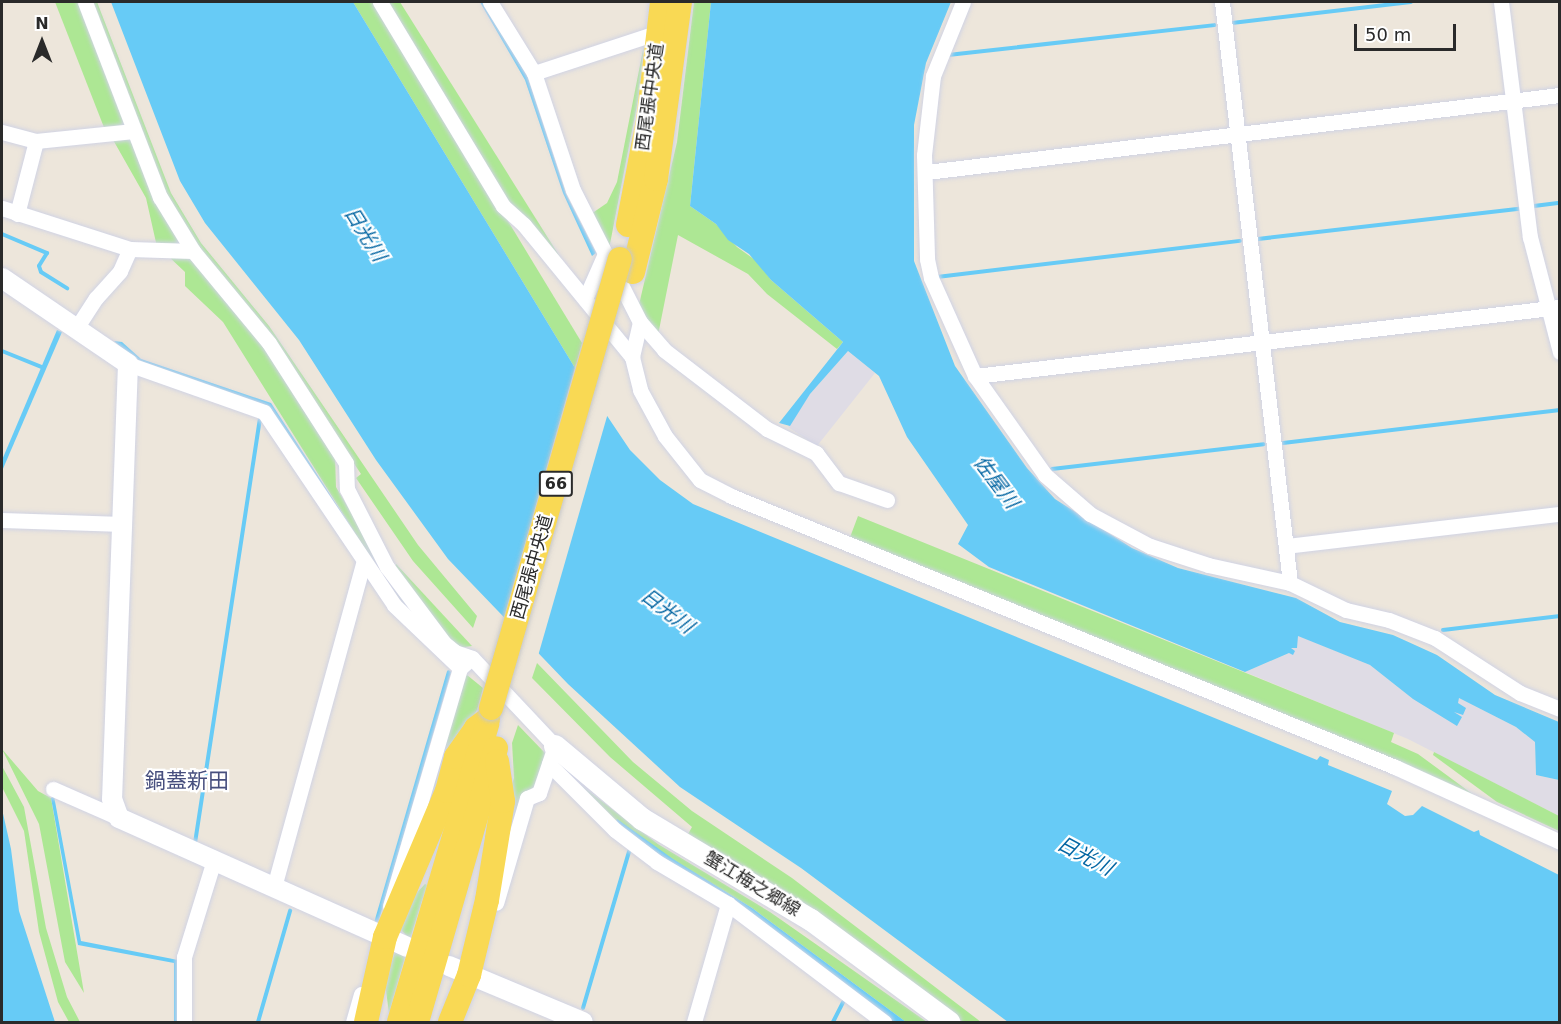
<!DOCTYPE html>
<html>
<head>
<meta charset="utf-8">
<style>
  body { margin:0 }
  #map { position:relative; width:1561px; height:1024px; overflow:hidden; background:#ede6db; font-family:"DejaVu Sans","Noto Sans JP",sans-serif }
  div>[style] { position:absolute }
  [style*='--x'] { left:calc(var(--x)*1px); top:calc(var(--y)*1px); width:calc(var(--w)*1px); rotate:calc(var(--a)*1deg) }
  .industrial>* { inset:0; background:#dfdce5 }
  .green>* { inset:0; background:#ade794 }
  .water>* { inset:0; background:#67cbf6 }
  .pier>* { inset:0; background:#ede6db }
  .stream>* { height:4px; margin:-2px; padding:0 2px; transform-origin:2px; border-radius:2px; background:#67cbf6 }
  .roads { filter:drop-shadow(0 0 2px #d0d3e4) drop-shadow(0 0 2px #d0d3e4) }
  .minor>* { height:15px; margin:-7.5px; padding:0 7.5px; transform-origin:7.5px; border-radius:7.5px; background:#fff }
  .tertiary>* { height:20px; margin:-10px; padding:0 10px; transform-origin:10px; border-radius:10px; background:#fff }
  .secondary>* { height:22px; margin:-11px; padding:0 11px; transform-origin:11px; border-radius:11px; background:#fff }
  .primary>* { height:24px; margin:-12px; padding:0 12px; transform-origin:12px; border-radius:12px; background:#f9d954 }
  .bridges { filter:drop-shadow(0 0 2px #c8c8c8) drop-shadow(0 0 2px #c8c8c8) }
  .primary-bridge>* { height:24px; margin:-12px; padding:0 12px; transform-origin:12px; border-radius:12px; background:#f9d954 }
  span { translate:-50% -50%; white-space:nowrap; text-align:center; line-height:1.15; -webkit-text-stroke:4.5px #fff; paint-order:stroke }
  .shield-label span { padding:2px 4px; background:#fff; border:2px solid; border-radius:4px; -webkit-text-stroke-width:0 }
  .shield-label { font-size:16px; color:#2a2a2a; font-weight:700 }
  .street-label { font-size:18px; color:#2a2a2a }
  .water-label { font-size:20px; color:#0567a3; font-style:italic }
  .quarter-label { font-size:21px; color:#474f7e }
  .frame { position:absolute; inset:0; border:3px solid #2a2a2a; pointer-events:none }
  .north { position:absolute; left:12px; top:12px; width:60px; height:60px; -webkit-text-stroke:4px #fff; paint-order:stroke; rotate:0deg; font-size:16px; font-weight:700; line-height:24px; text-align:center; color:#2a2a2a }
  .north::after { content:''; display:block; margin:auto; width:21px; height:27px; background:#2a2a2a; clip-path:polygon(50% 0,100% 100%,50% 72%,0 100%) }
  .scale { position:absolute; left:1354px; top:24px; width:102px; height:27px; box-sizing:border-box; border:3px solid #2a2a2a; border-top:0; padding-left:8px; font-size:18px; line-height:21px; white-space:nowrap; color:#2a2a2a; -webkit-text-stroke:4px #fff; paint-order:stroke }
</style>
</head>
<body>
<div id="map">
  <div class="industrial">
    <i style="clip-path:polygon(848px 351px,875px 373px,817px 446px,788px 427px,809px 395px)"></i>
    <i style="clip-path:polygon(1297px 635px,1370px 665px,1413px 699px,1454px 712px,1459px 698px,1516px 727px,1535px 742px,1536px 775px,1559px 780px,1559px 816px,1408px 739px,1245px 672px,1289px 653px,1292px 646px,1296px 648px)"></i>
  </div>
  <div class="green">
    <i style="clip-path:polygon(55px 2px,82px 2px,127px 127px,105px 130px)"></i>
    <i style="clip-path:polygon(89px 2px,97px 2px,171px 193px,201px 243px,269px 326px,418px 545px,477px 616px,473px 628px,413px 561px,356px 478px,361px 474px,269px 336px,195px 247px,163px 196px)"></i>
    <i style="clip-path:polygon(353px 2px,375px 2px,582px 343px,575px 368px)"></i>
    <i style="clip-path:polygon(384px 2px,400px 2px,570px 273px,511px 206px)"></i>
    <i style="clip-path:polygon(694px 2px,711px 2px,690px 206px,716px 224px,737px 247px,758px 262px,771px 280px,843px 342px,837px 349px,767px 294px,748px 274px,678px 235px,658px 335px,638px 309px,677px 142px)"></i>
    <i style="clip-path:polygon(644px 45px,639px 95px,609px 249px,591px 214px,607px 203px,617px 182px)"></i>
    <i style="clip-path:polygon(132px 136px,183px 244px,157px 247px,146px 198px,112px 138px)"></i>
    <i style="clip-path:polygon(166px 254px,188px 254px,268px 348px,335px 454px,336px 487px,384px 568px,441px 644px,400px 605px,223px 322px,185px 286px,185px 272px)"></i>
    <i style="clip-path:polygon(858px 516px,1394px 733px,1391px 742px,1418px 754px,1486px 804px,849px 540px)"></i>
    <i style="clip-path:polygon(396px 564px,472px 646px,458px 648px,444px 637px,395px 568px)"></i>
    <i style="clip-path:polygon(537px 663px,633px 762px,692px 811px,792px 878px,981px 1022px,963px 1022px,895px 970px,687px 836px,692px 827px,610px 757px,532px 678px)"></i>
    <i style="clip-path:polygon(467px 675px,483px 688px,477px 710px,454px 747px,403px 876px,461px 680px)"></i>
    <i style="clip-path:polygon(518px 725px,545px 753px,537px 785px,522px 796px,494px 895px,507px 801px,514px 778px,512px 743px)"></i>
    <i style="clip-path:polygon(2px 749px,38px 791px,51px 798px,84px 993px,65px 962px,39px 824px)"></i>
    <i style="clip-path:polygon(1434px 752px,1559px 816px,1559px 831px,1497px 802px,1433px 755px)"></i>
    <i style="clip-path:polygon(2px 766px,24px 807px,46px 928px,67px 997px,80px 1022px,69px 1022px,58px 1002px,39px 932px,24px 831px,2px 787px)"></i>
    <i style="clip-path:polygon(574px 780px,658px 844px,770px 912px,927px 1022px,906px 1022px,752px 908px,615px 824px)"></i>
    <i style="clip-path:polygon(425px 884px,427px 885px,410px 939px,401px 930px,410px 900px)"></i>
    <i style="clip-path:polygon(395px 952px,406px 954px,389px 1013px,385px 983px)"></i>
  </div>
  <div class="water">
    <i style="clip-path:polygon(111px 2px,353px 2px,575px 368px,630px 450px,660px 480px,693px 504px,763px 533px,1317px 760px,1320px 756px,1329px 760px,1328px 765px,1392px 791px,1387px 804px,1405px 816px,1413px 815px,1422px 806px,1474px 832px,1479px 830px,1480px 835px,1559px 875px,1559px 1022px,1008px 1022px,801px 868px,680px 787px,568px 684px,448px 559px,376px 460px,299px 340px,205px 223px,180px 181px)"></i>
    <i style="clip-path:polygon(480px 2px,485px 2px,528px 78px,566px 194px,596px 253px,592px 256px,563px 193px,525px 80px)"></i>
    <i style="clip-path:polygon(711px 2px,951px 2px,926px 63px,914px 125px,914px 261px,955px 366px,1027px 468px,1055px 499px,1132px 548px,1178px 568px,1296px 598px,1340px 622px,1393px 635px,1437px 655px,1495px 695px,1559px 722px,1559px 780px,1536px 775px,1535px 742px,1516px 727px,1459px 698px,1458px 703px,1466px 708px,1463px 715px,1454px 712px,1462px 717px,1457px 726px,1413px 699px,1370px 665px,1298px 636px,1297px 648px,1291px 648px,1295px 651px,1293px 655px,1289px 653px,1245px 672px,989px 567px,958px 544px,968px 525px,907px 437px,879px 376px,848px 351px,810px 394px,790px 426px,779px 423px,843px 342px,771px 280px,749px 254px,728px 240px,716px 224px,690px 206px)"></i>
    <i style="clip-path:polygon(57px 330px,62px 332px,2px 471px,2px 460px)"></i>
    <i style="clip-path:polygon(114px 341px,122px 342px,141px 359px,271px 403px,360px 541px,268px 409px,135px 360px)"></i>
    <i style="clip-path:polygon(54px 796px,81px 941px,178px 960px,179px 1022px,174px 1022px,174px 963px,78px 945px,51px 798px)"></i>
    <i style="clip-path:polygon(2px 809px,11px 849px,19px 911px,55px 1022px,2px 1022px)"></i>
    <i style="clip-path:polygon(617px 819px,673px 859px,752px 908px,906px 1022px,893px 1022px,792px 946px,615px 824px)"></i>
  </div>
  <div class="pier">
    <i style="clip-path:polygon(576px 364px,608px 413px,538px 656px,503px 621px)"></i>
  </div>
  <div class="stream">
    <i style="--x:1232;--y:23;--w:180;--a:-6.7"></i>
    <i style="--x:948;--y:55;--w:268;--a:-6.4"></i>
    <i style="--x:1534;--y:206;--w:26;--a:-7"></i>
    <i style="--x:2;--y:234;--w:49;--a:22.9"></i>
    <i style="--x:47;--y:253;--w:15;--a:122"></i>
    <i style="--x:39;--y:266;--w:6;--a:72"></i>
    <i style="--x:41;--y:272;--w:31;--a:32"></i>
    <i style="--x:1258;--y:239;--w:263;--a:-6.6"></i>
    <i style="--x:937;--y:277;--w:305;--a:-6.8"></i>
    <i style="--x:2;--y:351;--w:45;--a:22"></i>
    <i style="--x:1283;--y:443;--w:279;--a:-6.8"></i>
    <i style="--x:1052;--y:469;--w:213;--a:-6.7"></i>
    <i style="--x:1443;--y:630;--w:118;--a:-6.8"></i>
    <i style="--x:195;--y:843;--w:428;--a:-81.3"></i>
    <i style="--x:376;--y:923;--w:261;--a:-73.8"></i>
    <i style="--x:583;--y:1008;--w:163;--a:-73.6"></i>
    <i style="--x:258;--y:1022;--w:116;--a:-73.9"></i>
    <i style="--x:833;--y:1022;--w:22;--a:-63"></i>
  </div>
  <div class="roads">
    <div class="minor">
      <i style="--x:85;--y:2;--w:209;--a:69"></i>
      <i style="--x:160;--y:197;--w:63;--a:58.6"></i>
      <i style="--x:193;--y:251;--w:119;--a:50.4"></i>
      <i style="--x:269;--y:343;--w:143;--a:57.3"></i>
      <i style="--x:346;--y:463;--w:26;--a:88"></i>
      <i style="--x:347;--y:489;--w:88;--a:62.9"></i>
      <i style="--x:387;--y:567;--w:95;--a:53.1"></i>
      <i style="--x:444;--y:643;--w:14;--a:39"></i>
      <i style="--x:455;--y:652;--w:18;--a:19"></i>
      <i style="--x:472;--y:658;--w:121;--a:46.7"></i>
      <i style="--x:555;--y:746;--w:50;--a:108.8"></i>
      <i style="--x:539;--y:793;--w:13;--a:157"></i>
      <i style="--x:527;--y:798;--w:109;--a:106.4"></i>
      <i style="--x:380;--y:2;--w:238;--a:58.9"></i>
      <i style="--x:503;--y:206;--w:28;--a:42"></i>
      <i style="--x:524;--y:225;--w:171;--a:50.7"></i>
      <i style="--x:490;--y:2;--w:84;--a:58.2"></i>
      <i style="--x:534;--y:73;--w:123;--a:71.6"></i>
      <i style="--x:573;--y:190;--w:148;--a:63.1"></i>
      <i style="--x:640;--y:322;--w:37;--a:49"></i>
      <i style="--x:664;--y:350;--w:130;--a:37.5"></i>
      <i style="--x:767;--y:429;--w:55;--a:26.1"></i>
      <i style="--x:816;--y:453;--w:38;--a:53"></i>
      <i style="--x:839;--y:483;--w:51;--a:19.5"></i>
      <i style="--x:963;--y:2;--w:80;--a:112.1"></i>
      <i style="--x:933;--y:76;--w:80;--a:96.5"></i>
      <i style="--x:924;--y:155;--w:104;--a:88.3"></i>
      <i style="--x:927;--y:259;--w:19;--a:78"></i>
      <i style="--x:931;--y:278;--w:107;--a:65.8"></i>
      <i style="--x:975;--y:376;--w:121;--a:54.7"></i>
      <i style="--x:1045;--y:475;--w:60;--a:40.9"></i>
      <i style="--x:1090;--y:514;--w:68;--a:28.1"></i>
      <i style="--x:1150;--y:546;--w:61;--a:18.1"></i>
      <i style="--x:1208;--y:565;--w:84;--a:12.4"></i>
      <i style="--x:1290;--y:583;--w:62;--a:25.7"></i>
      <i style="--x:1346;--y:610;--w:44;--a:13.1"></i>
      <i style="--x:1389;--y:620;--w:49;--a:21.4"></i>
      <i style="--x:1435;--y:638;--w:101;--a:32.9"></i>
      <i style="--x:1520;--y:693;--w:43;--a:21.8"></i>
      <i style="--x:1222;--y:2;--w:585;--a:83.32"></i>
      <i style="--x:1501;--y:2;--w:237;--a:83"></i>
      <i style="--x:1530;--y:237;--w:119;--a:75.4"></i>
      <i style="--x:534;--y:73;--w:132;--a:-18.2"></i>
      <i style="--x:2;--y:132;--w:35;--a:15"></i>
      <i style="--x:36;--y:141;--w:98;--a:-5.9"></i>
      <i style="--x:927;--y:172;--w:638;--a:-6.94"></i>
      <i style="--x:2;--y:208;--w:134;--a:17.8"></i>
      <i style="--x:130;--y:249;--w:63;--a:1.8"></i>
      <i style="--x:17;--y:214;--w:75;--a:-75.4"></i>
      <i style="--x:585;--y:299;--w:47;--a:-66.2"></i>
      <i style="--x:640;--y:322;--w:36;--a:103"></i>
      <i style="--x:632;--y:357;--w:34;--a:76"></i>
      <i style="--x:640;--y:390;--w:52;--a:61.5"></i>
      <i style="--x:665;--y:436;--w:56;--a:51.5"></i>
      <i style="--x:700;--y:480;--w:35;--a:27"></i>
      <i style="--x:731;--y:496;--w:717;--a:22.2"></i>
      <i style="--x:1395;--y:767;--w:181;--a:24.4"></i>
      <i style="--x:77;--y:327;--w:35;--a:-57"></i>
      <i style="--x:96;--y:298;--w:36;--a:-48"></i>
      <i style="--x:120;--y:271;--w:24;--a:-66"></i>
      <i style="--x:128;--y:364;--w:144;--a:19.4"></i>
      <i style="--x:264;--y:412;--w:233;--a:56"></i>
      <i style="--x:394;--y:605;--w:91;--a:43.7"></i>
      <i style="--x:975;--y:376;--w:589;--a:-6.73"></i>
      <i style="--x:2;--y:520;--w:121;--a:1.9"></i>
      <i style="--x:1286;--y:546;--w:276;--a:-6.7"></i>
      <i style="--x:549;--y:764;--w:93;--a:45"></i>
      <i style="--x:615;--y:830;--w:53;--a:37.3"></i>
      <i style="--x:657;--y:862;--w:82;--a:30.6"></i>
      <i style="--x:728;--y:904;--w:196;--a:37.1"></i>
      <i style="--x:53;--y:789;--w:72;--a:23.7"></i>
      <i style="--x:274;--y:887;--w:336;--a:-74.6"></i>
      <i style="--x:390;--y:906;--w:248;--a:-73.6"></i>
      <i style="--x:460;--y:668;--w:9;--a:-41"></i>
      <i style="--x:184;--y:1022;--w:65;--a:-90"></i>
      <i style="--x:184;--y:957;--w:102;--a:-72.8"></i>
      <i style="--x:353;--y:1022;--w:29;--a:-74"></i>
      <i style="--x:694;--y:1022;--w:123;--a:-73.9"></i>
    </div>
    <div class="tertiary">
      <i style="--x:2;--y:278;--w:153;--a:34.3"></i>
      <i style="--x:128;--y:364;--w:435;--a:92.1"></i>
      <i style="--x:112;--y:799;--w:20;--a:70"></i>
      <i style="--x:119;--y:818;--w:316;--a:24.1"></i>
      <i style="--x:449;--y:966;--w:145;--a:22.7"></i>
    </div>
    <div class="secondary">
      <i style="--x:555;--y:746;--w:114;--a:40"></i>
      <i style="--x:642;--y:819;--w:197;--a:30.9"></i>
      <i style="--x:811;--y:920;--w:172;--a:36.5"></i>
    </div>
    <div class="primary">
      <i style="--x:628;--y:225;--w:107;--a:-79.2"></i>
      <i style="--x:648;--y:120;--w:119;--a:-83.2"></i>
      <i style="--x:633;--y:272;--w:96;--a:-76.1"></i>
      <i style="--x:656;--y:179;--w:179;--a:-82.3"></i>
      <i style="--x:366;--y:1022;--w:87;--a:-77.4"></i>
      <i style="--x:385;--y:937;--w:159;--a:-67"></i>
      <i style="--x:447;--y:791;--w:35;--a:-75"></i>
      <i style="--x:456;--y:757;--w:35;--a:-55"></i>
      <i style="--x:476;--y:728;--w:15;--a:-37"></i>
      <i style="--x:399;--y:1022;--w:311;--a:-73.5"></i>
      <i style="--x:417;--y:1022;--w:285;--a:-73.9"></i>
      <i style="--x:450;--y:1022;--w:51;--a:-68"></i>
      <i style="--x:469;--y:975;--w:77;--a:-76.5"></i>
      <i style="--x:487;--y:900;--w:100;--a:-80.8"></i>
      <i style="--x:503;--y:801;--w:40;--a:-98.5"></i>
    </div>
  </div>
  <div class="bridges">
    <div class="primary-bridge">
      <i style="--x:491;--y:708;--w:467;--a:-74"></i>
    </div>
  </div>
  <div class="shield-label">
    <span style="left:556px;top:484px">66</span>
  </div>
  <div class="street-label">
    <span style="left:650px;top:97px;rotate:-82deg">西尾張中央道</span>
    <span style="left:532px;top:567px;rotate:-74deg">西尾張中央道</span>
    <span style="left:752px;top:884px;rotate:31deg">蟹江梅之郷線</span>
  </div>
  <div class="water-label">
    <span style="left:365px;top:234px;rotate:58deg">日光川</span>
    <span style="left:996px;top:482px;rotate:53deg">佐屋川</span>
    <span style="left:667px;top:611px;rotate:37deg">日光川</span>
    <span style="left:1085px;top:856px;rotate:28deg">日光川</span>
  </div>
  <div class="quarter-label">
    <span style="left:187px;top:781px">鍋蓋新田</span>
  </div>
  <div class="frame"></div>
  <div class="north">N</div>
  <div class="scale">50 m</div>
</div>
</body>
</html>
